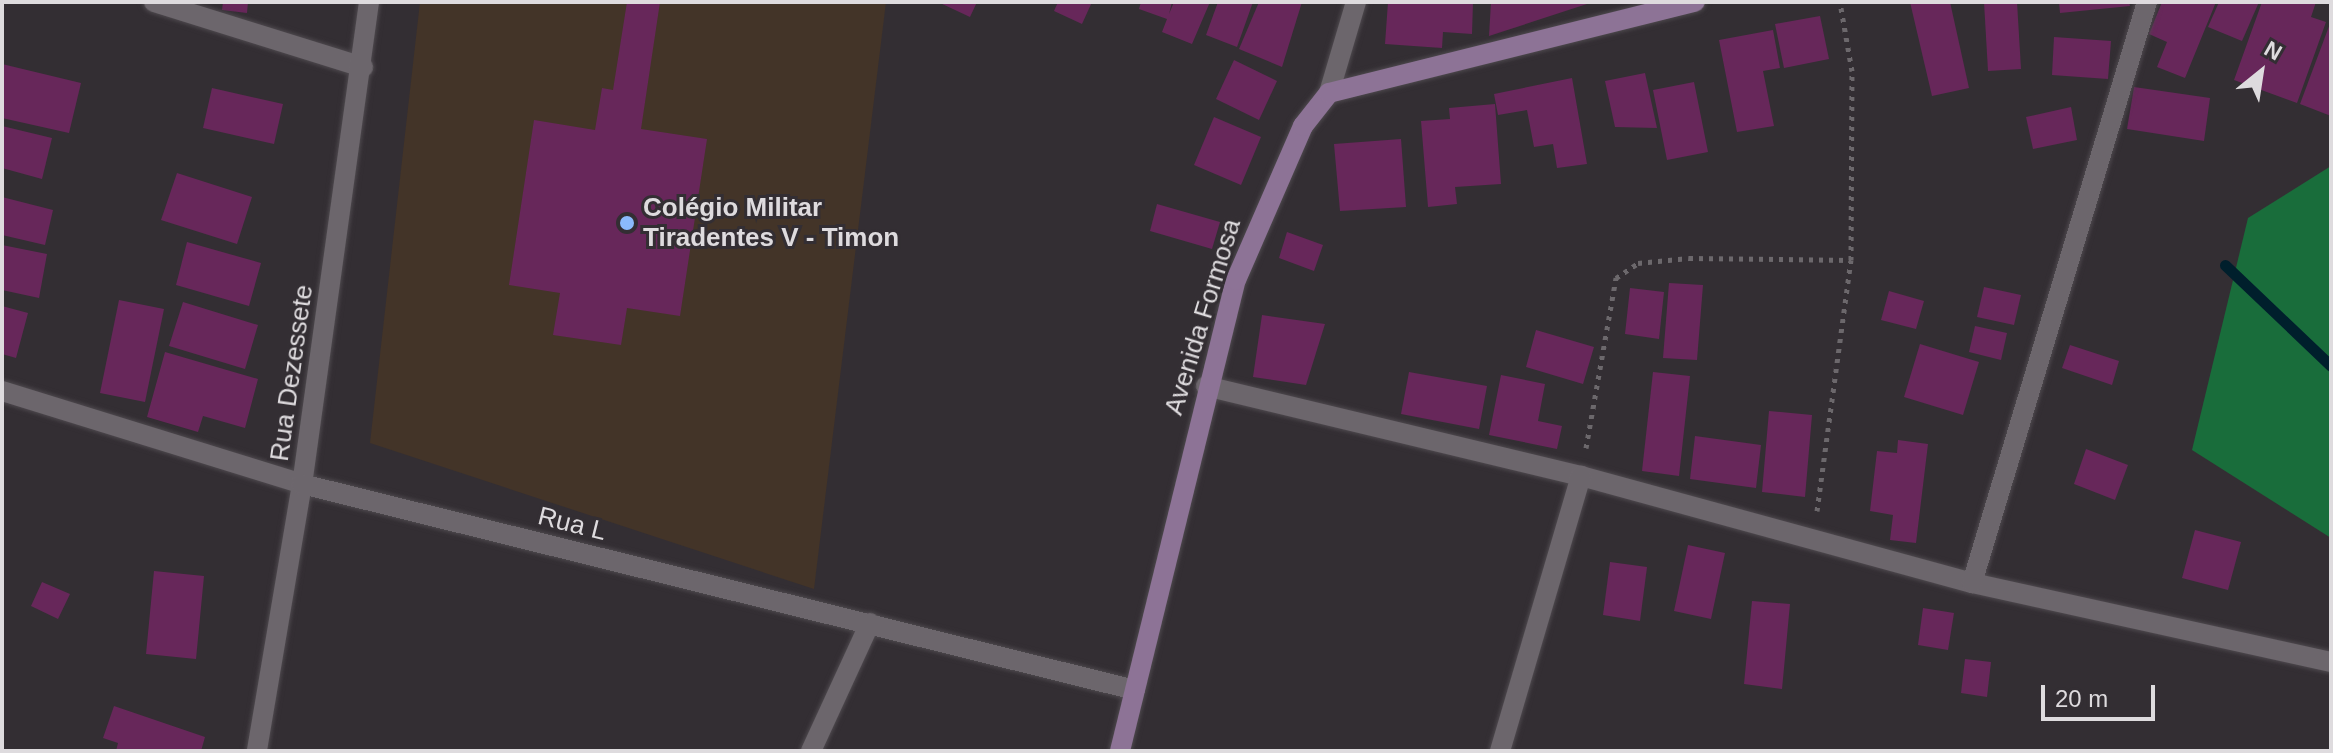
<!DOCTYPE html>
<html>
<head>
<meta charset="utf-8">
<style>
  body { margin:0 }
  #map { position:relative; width:2333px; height:753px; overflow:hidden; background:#332e33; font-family:Helvetica,sans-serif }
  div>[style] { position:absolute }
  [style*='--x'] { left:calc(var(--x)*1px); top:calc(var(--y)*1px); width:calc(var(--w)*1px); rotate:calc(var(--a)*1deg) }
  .education>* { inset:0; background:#433428 }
  .forest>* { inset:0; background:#196d3b }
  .stream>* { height:11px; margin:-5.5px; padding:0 5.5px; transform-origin:5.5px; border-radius:5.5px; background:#001f2c }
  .building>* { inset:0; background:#67275a }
  .path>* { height:5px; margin-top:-2.5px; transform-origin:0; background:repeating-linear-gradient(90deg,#6c686c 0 4px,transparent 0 10px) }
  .roads { filter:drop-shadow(0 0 2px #4e494e) drop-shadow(0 0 2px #4e494e) }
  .minor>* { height:20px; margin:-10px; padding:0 10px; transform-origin:10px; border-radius:10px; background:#6c666c }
  .tertiary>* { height:20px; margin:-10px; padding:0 10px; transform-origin:10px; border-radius:10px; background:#6c666c }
  .secondary>* { height:20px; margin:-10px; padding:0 10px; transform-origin:10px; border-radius:10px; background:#8d7396 }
  .dots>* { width:22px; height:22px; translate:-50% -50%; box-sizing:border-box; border:4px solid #332e33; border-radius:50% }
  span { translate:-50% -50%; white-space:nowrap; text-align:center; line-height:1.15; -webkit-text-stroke:6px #332e33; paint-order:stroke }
  .poi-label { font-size:26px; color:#dedbde; font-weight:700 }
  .left { translate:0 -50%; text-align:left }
  .street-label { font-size:26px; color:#dedbde }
  .frame { position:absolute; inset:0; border:4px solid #dedbde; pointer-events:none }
  .north { position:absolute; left:2221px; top:32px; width:80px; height:80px; -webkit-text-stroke:6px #332e33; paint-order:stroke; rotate:30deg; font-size:22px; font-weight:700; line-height:32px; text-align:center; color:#dedbde }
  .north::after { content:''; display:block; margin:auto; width:28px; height:36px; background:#dedbde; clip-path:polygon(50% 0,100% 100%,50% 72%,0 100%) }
  .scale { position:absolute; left:2041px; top:685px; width:114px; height:36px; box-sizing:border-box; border:4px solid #dedbde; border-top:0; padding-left:10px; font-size:24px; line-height:28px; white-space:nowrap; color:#dedbde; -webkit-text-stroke:6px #332e33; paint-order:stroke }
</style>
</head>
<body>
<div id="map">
  <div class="education">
    <i style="clip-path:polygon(420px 2px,886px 2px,814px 589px,370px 443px)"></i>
  </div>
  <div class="forest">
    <i style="clip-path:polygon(2331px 166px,2331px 538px,2192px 450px,2248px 218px)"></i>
  </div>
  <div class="stream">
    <i style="--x:2225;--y:265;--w:146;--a:43.6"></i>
  </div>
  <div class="building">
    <i style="clip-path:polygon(223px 2px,248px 2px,247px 13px,222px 10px)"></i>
    <i style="clip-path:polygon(627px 2px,660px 2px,641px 129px,707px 139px,680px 316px,627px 308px,621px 345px,553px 335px,560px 293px,509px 285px,534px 120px,595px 130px,602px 88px,613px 90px)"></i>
    <i style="clip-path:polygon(938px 2px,977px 2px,970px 17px)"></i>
    <i style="clip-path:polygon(1058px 2px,1092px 2px,1082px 24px,1054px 11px)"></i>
    <i style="clip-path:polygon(1141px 2px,1172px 2px,1169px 14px,1174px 2px,1210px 2px,1192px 44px,1162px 32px,1167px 19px,1139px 9px)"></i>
    <i style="clip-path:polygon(1218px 2px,1253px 2px,1237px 47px,1206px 35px)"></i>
    <i style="clip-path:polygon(1259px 2px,1302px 2px,1282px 67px,1239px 49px)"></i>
    <i style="clip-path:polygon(1388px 2px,1473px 2px,1472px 34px,1443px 32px,1442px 48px,1385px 44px)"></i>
    <i style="clip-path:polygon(1491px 2px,1590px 2px,1590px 3px,1489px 36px)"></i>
    <i style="clip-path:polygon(1910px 2px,1950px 2px,1969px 88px,1932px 96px)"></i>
    <i style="clip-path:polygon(1984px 2px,2017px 2px,2021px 69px,1988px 71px)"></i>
    <i style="clip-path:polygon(2059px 2px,2129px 2px,2130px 6px,2060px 13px)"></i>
    <i style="clip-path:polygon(2162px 2px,2216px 2px,2185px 78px,2157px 67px,2167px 42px,2149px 34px)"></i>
    <i style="clip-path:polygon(2219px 2px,2259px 2px,2242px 41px,2208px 27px)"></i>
    <i style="clip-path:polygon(2262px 2px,2316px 2px,2311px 17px,2326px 22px,2297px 103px,2234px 80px)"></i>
    <i style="clip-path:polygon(1820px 16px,1829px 59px,1784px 68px,1775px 24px)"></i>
    <i style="clip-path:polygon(2331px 21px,2331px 116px,2300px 104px)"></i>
    <i style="clip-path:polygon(1773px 30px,1780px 68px,1763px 71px,1774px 126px,1737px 132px,1719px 40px)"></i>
    <i style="clip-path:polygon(2054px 37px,2111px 41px,2108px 79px,2052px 75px)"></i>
    <i style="clip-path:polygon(1234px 60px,1277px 81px,1259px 120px,1216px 99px)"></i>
    <i style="clip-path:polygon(2px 64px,81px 83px,69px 133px,2px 118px)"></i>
    <i style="clip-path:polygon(1645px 73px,1657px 128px,1615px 127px,1605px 81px)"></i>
    <i style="clip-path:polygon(1572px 78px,1587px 164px,1557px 168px,1553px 144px,1534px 147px,1527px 110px,1498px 115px,1494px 94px)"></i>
    <i style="clip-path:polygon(1694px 82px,1708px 152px,1667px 160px,1653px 90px)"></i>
    <i style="clip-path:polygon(2134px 87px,2210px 98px,2204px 141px,2127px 129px)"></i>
    <i style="clip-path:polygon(212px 88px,283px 104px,274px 144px,203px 128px)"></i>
    <i style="clip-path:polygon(1495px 104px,1501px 184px,1455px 187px,1457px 204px,1428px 207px,1421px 121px,1450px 119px,1449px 108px)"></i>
    <i style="clip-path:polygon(2071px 107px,2077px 140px,2033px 149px,2026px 117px)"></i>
    <i style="clip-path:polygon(1214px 117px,1261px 137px,1241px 185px,1194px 165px)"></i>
    <i style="clip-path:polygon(2px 126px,52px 138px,42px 179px,2px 168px)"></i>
    <i style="clip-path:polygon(1401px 139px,1406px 207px,1340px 211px,1334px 144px)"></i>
    <i style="clip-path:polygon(177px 173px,252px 197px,237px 244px,161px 220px)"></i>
    <i style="clip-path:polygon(2px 197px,53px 210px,45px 245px,2px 235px)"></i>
    <i style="clip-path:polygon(1157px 204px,1220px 222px,1212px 249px,1150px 231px)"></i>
    <i style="clip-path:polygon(1287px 232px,1323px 245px,1314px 271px,1279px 258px)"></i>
    <i style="clip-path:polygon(187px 242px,261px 263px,249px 306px,176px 285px)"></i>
    <i style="clip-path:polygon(2px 245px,47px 254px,39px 298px,2px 290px)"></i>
    <i style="clip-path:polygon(1669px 283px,1703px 285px,1697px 360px,1663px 358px)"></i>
    <i style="clip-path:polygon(1984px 287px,2021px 295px,2014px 325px,1977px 317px)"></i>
    <i style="clip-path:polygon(1630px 288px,1664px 292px,1659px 339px,1625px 334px)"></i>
    <i style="clip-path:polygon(1889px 291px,1924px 301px,1916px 329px,1881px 320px)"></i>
    <i style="clip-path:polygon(119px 300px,164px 309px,145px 402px,100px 393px)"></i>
    <i style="clip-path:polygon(183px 302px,258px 325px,245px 369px,169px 346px)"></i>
    <i style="clip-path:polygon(2px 306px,28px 313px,16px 358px,2px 354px)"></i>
    <i style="clip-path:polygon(1262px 315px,1325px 324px,1306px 385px,1253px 377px)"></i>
    <i style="clip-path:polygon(1975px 326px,2007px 333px,2001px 360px,1969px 352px)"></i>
    <i style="clip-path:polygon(1536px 330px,1594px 347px,1583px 384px,1526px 367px)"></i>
    <i style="clip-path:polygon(1920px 344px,1979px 362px,1963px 415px,1904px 397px)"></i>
    <i style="clip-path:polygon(2070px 345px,2119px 361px,2112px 385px,2062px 368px)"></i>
    <i style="clip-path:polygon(165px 352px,258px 379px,245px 428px,203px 416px,198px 432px,147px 417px)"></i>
    <i style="clip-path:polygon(1409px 372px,1487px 386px,1479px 429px,1401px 414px)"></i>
    <i style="clip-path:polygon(1653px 372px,1690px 376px,1679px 476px,1642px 471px)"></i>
    <i style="clip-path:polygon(1501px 375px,1545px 384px,1538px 421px,1562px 426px,1557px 449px,1489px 435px)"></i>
    <i style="clip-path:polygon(1769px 411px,1812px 415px,1805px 497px,1762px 492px)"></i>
    <i style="clip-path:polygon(1695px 436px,1761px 445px,1756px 488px,1690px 479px)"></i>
    <i style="clip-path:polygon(1898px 440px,1928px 444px,1916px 543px,1890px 540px,1893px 515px,1870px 511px,1877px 451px,1897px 453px)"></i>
    <i style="clip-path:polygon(2086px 449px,2128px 465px,2115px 500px,2074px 484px)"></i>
    <i style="clip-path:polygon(2195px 530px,2241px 542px,2228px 590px,2182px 578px)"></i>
    <i style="clip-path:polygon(1688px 545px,1725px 553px,1711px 619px,1674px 611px)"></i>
    <i style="clip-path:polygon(1610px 562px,1647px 567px,1640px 621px,1603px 615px)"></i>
    <i style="clip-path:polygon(154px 571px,204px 576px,196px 659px,146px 654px)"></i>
    <i style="clip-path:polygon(42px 582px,70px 594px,58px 619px,31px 606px)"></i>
    <i style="clip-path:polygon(1752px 601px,1790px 604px,1782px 689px,1744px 684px)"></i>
    <i style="clip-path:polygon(1923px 608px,1954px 613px,1948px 650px,1918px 645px)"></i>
    <i style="clip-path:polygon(1965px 659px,1991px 662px,1987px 697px,1961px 693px)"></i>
    <i style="clip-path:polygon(114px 706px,205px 737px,201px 751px,116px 751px,118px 743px,103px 738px)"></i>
  </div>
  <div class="path">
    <i style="--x:1586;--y:448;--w:173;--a:-80"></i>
    <i style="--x:1616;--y:278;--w:27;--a:-34"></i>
    <i style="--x:1638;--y:263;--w:51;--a:-5.6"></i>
    <i style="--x:1689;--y:258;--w:162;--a:0.7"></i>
    <i style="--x:1817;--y:511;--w:253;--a:-82.3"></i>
    <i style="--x:1851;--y:260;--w:189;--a:-89.7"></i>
    <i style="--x:1852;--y:71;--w:70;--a:-99.9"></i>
  </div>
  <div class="roads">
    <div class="minor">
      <i style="--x:154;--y:2;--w:219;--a:17.3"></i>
      <i style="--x:1329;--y:93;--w:95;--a:-73.5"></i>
      <i style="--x:1206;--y:386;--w:386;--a:13.5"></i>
      <i style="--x:1581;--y:476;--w:405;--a:15.3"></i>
      <i style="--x:1972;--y:583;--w:368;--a:12.4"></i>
      <i style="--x:2;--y:391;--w:314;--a:17.2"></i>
      <i style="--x:302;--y:484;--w:271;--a:99.6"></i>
      <i style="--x:1972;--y:583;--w:607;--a:-73.24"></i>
      <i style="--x:811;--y:751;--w:141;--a:-65.3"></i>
      <i style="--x:1500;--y:751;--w:287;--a:-73.6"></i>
    </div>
    <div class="tertiary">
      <i style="--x:369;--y:2;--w:487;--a:97.9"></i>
      <i style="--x:302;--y:484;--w:858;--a:13.89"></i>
    </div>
    <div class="secondary">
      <i style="--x:1120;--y:751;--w:485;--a:-76.2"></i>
      <i style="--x:1236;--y:280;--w:168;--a:-66.5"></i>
      <i style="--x:1303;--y:126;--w:42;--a:-51.8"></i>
      <i style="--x:1329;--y:93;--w:377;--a:-14"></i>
    </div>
  </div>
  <div class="dots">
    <i style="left:627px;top:223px;background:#8bbafc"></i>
  </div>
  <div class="poi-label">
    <span class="left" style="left:643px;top:223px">Colégio Militar<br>Tiradentes V - Timon</span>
  </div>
  <div class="street-label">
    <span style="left:1203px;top:317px;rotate:-73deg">Avenida Formosa</span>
    <span style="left:292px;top:373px;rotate:-82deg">Rua Dezessete</span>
    <span style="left:572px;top:524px;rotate:14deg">Rua L</span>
  </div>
  <div class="frame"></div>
  <div class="north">N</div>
  <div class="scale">20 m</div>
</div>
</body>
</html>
